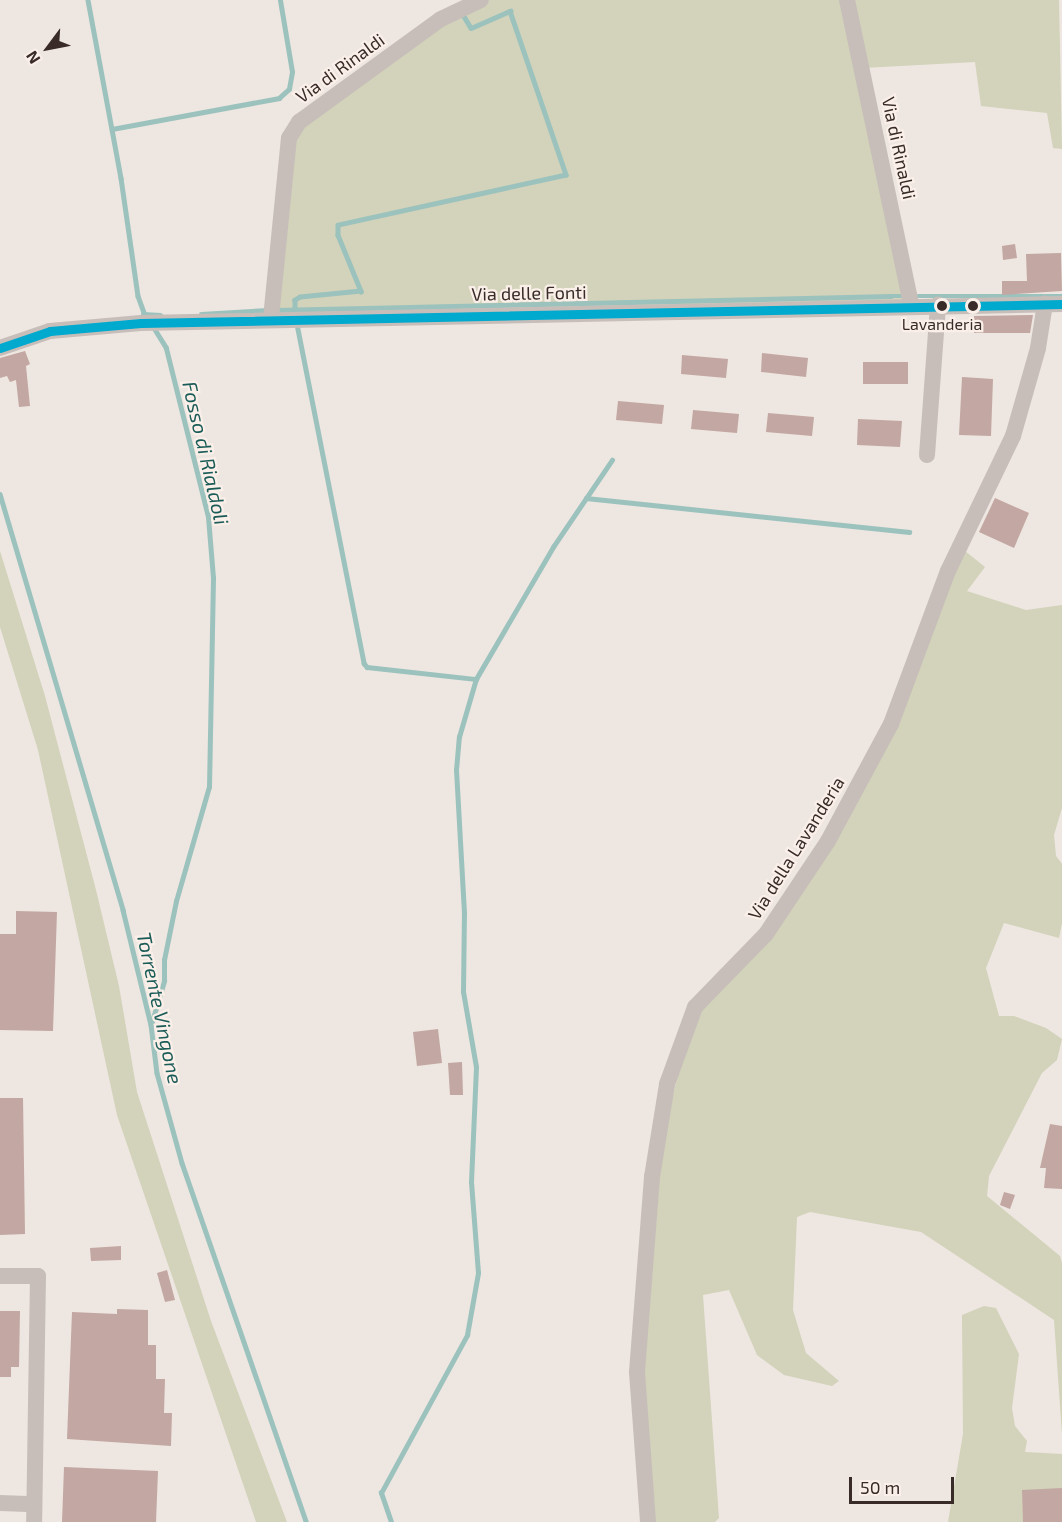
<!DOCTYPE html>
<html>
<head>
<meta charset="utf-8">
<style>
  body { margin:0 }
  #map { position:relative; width:1062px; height:1522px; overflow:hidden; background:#eee6e1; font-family:"Exo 2",sans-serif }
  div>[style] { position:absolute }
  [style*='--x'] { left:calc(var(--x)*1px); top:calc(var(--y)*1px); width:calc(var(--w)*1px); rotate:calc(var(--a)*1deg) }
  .green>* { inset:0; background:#d2d3ba }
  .stream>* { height:4.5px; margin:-2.25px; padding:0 2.25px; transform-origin:2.25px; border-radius:2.25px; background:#9cc2bd }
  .building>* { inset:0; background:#c3a7a2 }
  .minor>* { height:16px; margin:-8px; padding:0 8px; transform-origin:8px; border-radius:8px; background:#c7beba }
  .bus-1>* { height:9px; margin:-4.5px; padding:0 4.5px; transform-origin:4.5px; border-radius:4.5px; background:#00a9ce }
  .dots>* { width:16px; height:16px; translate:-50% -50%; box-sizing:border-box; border:3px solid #fbf0e9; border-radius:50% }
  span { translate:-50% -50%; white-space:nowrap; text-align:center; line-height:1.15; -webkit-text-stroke:4.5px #fbf0e9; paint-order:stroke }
  .bus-label { font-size:16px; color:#382b28 }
  .street-label { font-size:18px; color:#382b28 }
  .water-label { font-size:20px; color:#1b5c58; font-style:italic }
  .north { position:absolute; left:18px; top:18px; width:60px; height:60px; -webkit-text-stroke:4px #fbf0e9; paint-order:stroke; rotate:238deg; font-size:16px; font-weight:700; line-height:24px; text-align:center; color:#382b28 }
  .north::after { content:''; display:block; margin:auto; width:21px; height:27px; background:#382b28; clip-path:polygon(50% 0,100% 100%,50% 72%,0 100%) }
  .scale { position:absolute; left:849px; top:1477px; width:105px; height:27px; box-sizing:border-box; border:3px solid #382b28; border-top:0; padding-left:8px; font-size:18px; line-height:21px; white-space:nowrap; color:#382b28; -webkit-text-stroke:4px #fbf0e9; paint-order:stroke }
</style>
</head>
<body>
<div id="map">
  <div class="green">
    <i style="clip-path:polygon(479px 0,1059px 0,1062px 149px,1053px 148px,1047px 113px,981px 106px,975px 62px,863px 68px,911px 304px,271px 318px,289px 138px)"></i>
    <i style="clip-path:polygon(960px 547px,985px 567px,967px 591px,1026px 610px,1062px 605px,1062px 808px,1054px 835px,1056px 856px,1062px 864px,1062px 923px,1059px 938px,1004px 923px,986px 968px,999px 1016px,1014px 1016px,1046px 1028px,1062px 1039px,1057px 1060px,1042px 1073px,989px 1176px,987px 1196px,1060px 1256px,1062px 1263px,1062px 1434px,1054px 1320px,921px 1232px,810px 1212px,797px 1217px,793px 1310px,806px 1353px,839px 1381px,832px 1386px,784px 1375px,757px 1355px,729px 1290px,703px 1295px,719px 1518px,715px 1522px,648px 1522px,637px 1372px,652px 1178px,695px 1007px,766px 934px,891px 724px)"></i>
    <i style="clip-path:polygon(0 551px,45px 696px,96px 890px,119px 986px,137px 1092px,211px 1321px,287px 1522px,256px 1522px,117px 1115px,38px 750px,0 627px)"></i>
    <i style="clip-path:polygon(984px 1306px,996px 1308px,1019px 1354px,1012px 1408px,1015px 1426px,1027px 1441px,1025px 1452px,1062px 1454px,1062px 1522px,948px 1522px,963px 1434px,962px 1315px)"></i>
  </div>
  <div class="stream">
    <i style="--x:88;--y:0;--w:181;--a:79.5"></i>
    <i style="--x:121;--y:178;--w:119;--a:81.8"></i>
    <i style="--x:138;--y:296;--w:23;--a:70"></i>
    <i style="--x:462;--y:13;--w:17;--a:59"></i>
    <i style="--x:471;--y:28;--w:43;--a:-23.6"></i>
    <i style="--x:510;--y:11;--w:173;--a:71.1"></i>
    <i style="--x:566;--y:175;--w:233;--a:167.6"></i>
    <i style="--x:338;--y:225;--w:10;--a:90"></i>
    <i style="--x:338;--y:235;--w:61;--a:67.7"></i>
    <i style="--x:361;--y:291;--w:61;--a:174.4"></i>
    <i style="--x:300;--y:297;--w:6;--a:149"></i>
    <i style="--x:295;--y:300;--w:14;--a:90"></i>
    <i style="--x:295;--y:314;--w:356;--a:78.8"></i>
    <i style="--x:364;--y:663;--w:5;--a:53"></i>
    <i style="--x:367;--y:667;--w:110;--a:6.3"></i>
    <i style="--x:112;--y:129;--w:170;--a:-10.5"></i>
    <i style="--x:279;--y:98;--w:13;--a:-42"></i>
    <i style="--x:289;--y:89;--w:17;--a:-80"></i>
    <i style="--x:292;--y:72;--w:73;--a:-99.5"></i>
    <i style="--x:276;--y:310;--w:615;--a:-1.3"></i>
    <i style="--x:891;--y:296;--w:171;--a:0"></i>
    <i style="--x:143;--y:314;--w:17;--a:3"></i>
    <i style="--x:201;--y:314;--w:67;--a:-3.4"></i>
    <i style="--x:0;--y:494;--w:434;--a:73.5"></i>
    <i style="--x:123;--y:910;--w:118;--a:76.3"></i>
    <i style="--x:151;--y:1025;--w:48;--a:82.9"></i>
    <i style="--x:157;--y:1073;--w:93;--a:74.5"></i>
    <i style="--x:182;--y:1163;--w:380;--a:70.9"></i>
    <i style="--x:586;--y:498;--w:325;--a:6"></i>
    <i style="--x:151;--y:1025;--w:46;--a:-73.5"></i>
    <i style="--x:164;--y:981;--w:21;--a:-90"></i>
    <i style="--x:164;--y:960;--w:60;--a:-78.5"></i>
    <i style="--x:176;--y:901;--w:119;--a:-73.9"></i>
    <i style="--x:209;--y:787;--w:209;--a:-88.9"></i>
    <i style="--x:213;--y:578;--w:61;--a:-94.7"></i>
    <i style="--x:208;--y:517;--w:174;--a:-104"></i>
    <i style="--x:166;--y:348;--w:25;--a:-122"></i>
    <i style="--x:391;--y:1522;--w:31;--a:-109"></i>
    <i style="--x:381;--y:1493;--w:180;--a:-61.4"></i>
    <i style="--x:467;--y:1335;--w:63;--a:-79.9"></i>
    <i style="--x:478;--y:1273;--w:91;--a:-94.4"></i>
    <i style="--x:471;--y:1182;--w:115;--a:-87.5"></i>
    <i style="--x:476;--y:1067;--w:76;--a:-99.8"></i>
    <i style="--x:463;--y:992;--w:79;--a:-89.3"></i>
    <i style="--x:464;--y:913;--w:143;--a:-93.2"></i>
    <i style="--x:456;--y:770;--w:33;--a:-85"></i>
    <i style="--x:459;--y:737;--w:60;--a:-73.7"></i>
    <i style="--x:476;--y:679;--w:153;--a:-59.7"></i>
    <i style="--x:553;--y:547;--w:105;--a:-55.9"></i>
  </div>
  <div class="building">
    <i style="clip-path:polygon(1015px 244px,1017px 258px,1003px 260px,1002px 246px)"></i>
    <i style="clip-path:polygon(1061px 253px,1062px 291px,1002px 295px,1002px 281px,1027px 281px,1026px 254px)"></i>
    <i style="clip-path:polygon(1033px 315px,1030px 333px,974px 333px,974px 316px)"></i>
    <i style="clip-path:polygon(25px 351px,30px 364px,26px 366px,30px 406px,19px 407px,16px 380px,10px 382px,7px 376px,0 378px,0 358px)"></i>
    <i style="clip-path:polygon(762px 353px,808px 358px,806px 377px,761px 372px)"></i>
    <i style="clip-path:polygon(682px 355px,728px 359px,726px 378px,681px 374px)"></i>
    <i style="clip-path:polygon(863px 362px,908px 362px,908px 384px,863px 384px)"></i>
    <i style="clip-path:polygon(962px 377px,993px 379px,991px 436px,959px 435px)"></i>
    <i style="clip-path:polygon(618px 401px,664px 405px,662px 424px,616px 420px)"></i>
    <i style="clip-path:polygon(693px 410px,739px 414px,737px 433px,691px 429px)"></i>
    <i style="clip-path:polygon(768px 413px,814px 417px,812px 436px,766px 432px)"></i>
    <i style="clip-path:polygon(858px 419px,902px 421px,900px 447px,857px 445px)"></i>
    <i style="clip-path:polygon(995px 498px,1029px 513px,1014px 548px,979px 532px)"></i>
    <i style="clip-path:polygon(16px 911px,57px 912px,53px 1031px,0 1030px,0 934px,16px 934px)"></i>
    <i style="clip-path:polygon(438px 1029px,442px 1063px,417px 1066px,413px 1032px)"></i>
    <i style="clip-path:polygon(462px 1062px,463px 1095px,450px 1095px,448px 1063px)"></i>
    <i style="clip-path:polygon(0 1098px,23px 1098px,25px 1234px,0 1235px)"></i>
    <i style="clip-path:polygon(1050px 1124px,1062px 1126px,1062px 1189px,1044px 1188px,1046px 1168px,1040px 1168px)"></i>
    <i style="clip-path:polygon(1004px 1192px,1015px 1195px,1010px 1209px,1000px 1205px)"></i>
    <i style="clip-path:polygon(121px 1246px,121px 1260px,91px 1261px,90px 1248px)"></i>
    <i style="clip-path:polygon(167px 1270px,175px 1300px,165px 1302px,157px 1273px)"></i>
    <i style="clip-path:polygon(117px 1309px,148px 1310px,148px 1345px,156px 1345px,156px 1379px,165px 1379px,164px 1413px,172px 1413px,171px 1446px,67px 1439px,72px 1312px,117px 1314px)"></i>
    <i style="clip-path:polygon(0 1311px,20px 1311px,19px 1367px,11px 1367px,11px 1377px,0 1377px)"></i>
    <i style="clip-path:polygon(64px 1467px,158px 1471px,156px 1522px,62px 1522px)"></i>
    <i style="clip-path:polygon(1062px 1488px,1062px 1522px,1023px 1522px,1022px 1490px)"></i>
  </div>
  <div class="minor">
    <i style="--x:847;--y:0;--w:311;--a:78.1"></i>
    <i style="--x:271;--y:318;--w:181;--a:-84.3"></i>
    <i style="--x:289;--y:138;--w:19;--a:-58"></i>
    <i style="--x:299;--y:122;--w:175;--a:-36"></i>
    <i style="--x:441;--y:19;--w:44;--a:-25.4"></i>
    <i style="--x:0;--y:348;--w:53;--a:-18.8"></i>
    <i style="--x:50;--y:331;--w:91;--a:-5"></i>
    <i style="--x:141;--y:323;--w:921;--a:-1.18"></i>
    <i style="--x:927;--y:455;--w:151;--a:-85.8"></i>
    <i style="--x:0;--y:1276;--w:38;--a:0"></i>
    <i style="--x:38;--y:1276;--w:246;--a:90.9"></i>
    <i style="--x:0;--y:1503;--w:34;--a:2"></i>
    <i style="--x:648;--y:1522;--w:150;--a:-94.2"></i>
    <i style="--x:637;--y:1372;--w:196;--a:-85.6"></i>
    <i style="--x:652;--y:1177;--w:94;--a:-80.8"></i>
    <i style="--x:667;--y:1084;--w:82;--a:-70"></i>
    <i style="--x:695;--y:1007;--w:102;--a:-45.8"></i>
    <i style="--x:766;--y:934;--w:112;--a:-56.3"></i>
    <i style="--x:828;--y:841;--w:133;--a:-61.7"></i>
    <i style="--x:891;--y:724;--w:163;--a:-69.6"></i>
    <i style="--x:948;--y:571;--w:150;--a:-64.3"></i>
    <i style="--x:1013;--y:436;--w:91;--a:-74.1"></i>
    <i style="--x:1038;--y:348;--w:45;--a:-81"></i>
  </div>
  <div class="bus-1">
    <i style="--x:0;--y:348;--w:53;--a:-18.8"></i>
    <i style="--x:50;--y:331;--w:91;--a:-5"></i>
    <i style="--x:141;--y:323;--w:921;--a:-1.18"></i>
  </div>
  <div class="dots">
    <i style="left:942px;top:306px;background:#382b28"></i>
    <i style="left:973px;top:306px;background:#382b28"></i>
  </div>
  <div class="bus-label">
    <span style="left:942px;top:324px">Lavanderia</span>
  </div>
  <div class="street-label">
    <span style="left:340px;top:68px;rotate:-36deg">Via di Rinaldi</span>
    <span style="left:899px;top:148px;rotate:78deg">Via di Rinaldi</span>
    <span style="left:529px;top:293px;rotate:-1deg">Via delle Fonti</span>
    <span style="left:796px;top:848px;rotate:-58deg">Via della Lavanderia</span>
  </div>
  <div class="water-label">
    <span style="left:206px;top:453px;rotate:77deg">Fosso di Rialdoli</span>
    <span style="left:160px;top:1008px;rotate:78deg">Torrente Vingone</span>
  </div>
  <div class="north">N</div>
  <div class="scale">50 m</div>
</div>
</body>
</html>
